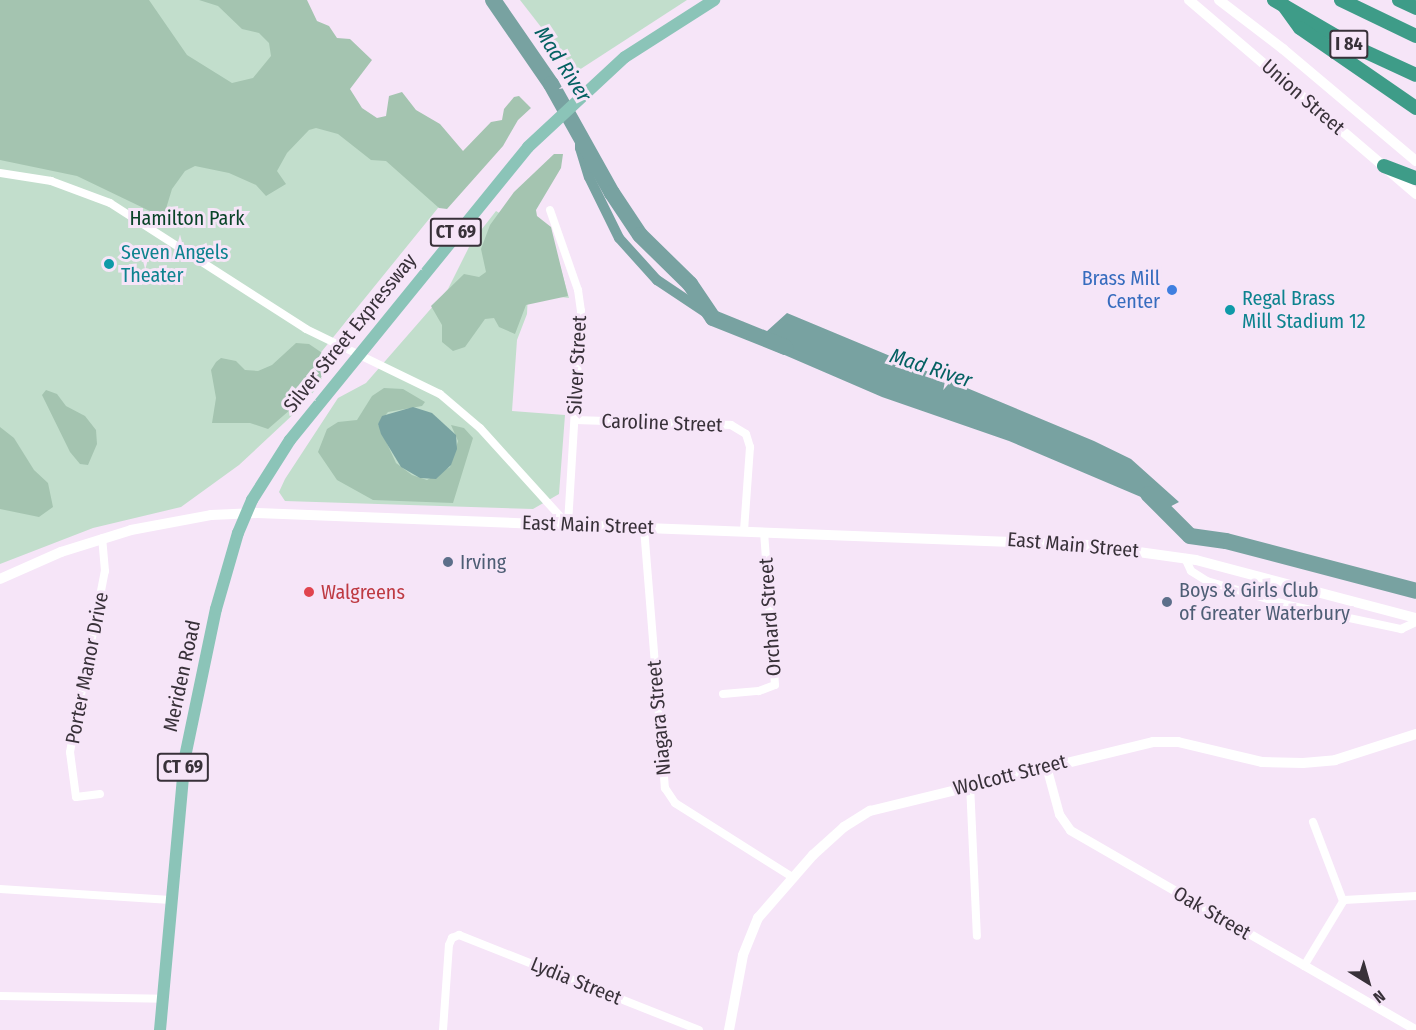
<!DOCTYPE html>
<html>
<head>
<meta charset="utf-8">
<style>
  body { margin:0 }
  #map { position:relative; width:1416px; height:1030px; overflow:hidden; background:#f6e5f8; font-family:"Fira Sans Condensed",sans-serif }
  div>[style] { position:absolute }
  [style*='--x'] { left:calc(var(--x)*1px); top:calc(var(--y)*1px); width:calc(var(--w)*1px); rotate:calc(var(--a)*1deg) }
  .green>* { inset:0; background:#c2decc }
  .forest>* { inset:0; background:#a4c4b0 }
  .water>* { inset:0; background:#78a2a1 }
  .canal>* { height:10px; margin:-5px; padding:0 5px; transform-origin:5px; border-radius:5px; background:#78a2a1 }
  .river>* { height:16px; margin:-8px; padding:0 8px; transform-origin:8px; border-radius:8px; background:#78a2a1 }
  .minor>* { height:8px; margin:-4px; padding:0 4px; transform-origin:4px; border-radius:4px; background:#fff }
  .tertiary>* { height:9px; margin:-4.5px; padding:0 4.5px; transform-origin:4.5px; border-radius:4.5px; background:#fff }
  .secondary>* { height:10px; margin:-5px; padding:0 5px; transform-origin:5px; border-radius:5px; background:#fff }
  .primary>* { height:12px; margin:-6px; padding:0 6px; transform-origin:6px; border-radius:6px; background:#8bc4b8 }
  .motorway>* { height:14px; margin:-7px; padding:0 7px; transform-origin:7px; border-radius:7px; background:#3e9c88 }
  .dots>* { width:16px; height:16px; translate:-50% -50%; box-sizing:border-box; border:3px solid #f6e5f8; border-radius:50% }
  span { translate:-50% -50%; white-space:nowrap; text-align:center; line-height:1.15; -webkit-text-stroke:6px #f6e5f8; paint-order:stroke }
  .shield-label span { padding:2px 4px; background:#f6e5f8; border:2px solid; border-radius:4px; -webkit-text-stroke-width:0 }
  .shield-label { font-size:18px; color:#383139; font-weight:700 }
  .street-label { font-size:20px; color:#383139 }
  .park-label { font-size:20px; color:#094428 }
  .culture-label { font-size:20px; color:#0d838f }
  .left { translate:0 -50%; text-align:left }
  .shop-label { font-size:20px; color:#366cbe }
  .right { translate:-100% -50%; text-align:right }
  .service-label { font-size:20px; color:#4e5e75 }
  .health-label { font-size:20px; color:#be3a42 }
  .water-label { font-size:21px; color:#046162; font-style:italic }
  .north { position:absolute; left:1338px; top:952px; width:60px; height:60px; -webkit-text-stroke:4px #f6e5f8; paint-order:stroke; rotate:143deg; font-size:16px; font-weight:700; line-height:24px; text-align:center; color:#383139 }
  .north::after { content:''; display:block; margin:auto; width:21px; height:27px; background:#383139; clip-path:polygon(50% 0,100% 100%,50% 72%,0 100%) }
</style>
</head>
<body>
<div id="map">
  <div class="green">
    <i style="clip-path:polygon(0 0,298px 0,323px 88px,455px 187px,318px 356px,322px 382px,299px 409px,239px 465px,181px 507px,93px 528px,0 564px)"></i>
    <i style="clip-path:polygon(520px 0,687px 0,576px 72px)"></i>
    <i style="clip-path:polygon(496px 211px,539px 236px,551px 233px,569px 298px,528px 293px,527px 314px,517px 340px,512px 411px,565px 415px,559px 494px,533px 509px,285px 501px,279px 492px,285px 479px,338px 398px,366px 383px,448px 289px,471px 243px)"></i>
  </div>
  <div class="forest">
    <i style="clip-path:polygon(0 0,149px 0,187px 55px,232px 83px,253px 78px,271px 56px,269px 43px,259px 33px,242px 29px,218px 6px,199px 0,307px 0,317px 21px,329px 26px,337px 38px,350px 39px,372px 60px,350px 89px,362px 108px,377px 118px,386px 116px,389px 96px,402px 92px,416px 110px,440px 124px,463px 151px,491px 122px,502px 120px,504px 109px,514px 97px,519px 96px,531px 108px,518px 120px,503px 146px,447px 209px,439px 208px,386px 161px,371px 160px,338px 134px,316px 128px,309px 130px,287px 153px,277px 171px,286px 184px,266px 196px,256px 185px,229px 173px,195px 166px,185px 171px,172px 189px,165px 212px,156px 214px,77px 176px,0 160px)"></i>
    <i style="clip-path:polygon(554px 154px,563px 154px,561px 168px,536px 210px,537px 216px,551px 227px,568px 296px,526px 305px,515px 334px,499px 327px,494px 318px,485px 319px,465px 347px,453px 351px,442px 342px,442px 325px,431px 306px,464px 274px,479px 277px,486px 272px,481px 249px,490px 225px,514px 192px)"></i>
    <i style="clip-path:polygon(296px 343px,309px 344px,334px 361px,306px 396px,268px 429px,250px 423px,212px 423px,216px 398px,211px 370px,216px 362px,221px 358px,236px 361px,245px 370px,258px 371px,272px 365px)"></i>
    <i style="clip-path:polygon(384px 388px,403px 389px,425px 402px,422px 406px,388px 412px,378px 424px,396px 463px,412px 475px,427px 480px,450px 467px,458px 441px,451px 425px,464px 428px,473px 438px,453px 503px,373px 500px,337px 480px,318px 452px,327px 429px,338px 422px,357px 420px,372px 396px)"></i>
    <i style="clip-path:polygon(46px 390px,57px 394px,66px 406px,85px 416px,96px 430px,97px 444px,88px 465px,80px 464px,70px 452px,42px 395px)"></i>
    <i style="clip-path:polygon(0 427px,14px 438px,34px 470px,48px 483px,53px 507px,39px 517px,0 509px)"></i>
  </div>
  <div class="water">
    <i style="clip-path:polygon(787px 313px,1094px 441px,1131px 459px,1179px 502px,1160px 512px,1148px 500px,1009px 441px,882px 397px,773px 350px,766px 342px,766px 332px)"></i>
    <i style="clip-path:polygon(413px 407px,432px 413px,456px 435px,457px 449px,451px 465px,436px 479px,420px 478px,401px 467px,381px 434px,378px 424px,382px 416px)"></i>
  </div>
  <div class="canal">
    <i style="--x:580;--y:134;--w:14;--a:90"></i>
    <i style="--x:580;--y:148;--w:30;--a:73"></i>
    <i style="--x:589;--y:177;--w:68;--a:63.8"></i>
    <i style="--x:619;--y:238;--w:57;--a:47.9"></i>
    <i style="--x:657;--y:280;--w:65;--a:33.7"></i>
  </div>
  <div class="river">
    <i style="--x:493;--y:0;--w:102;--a:55.4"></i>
    <i style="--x:551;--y:84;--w:125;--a:60.8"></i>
    <i style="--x:612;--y:193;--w:50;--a:56.3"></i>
    <i style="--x:640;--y:235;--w:70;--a:44.4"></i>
    <i style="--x:690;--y:284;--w:41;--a:55.9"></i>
    <i style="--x:713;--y:318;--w:78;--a:21.9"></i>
    <i style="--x:1148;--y:494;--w:59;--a:45"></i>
    <i style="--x:1190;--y:536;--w:36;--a:8"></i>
    <i style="--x:1226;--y:541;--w:196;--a:14.7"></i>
  </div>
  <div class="minor">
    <i style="--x:0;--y:173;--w:52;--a:8.9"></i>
    <i style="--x:51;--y:181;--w:63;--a:20.4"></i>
    <i style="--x:110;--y:203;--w:233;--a:32.7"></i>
    <i style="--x:306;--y:329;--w:149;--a:25.9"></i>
    <i style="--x:440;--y:394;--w:52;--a:40.4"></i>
    <i style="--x:480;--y:428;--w:131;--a:47.8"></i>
    <i style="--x:550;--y:210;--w:85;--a:70.7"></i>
    <i style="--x:578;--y:290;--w:21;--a:82"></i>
    <i style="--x:581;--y:311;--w:214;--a:93.5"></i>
    <i style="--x:575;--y:420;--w:156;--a:1.8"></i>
    <i style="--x:731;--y:425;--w:17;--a:31"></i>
    <i style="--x:746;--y:434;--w:14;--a:73"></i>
    <i style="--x:750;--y:447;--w:84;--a:94.1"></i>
    <i style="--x:644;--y:528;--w:261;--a:85.4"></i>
    <i style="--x:665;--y:788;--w:18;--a:56"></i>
    <i style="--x:675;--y:803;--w:138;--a:32.3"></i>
    <i style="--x:1185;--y:558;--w:14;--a:65"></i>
    <i style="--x:1191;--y:571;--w:19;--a:32"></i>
    <i style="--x:1207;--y:581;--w:84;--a:16.5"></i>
    <i style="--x:1288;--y:605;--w:116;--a:12"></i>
    <i style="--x:1401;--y:629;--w:17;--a:-25"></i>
    <i style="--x:723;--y:694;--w:36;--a:-5"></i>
    <i style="--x:759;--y:691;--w:17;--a:-21"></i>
    <i style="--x:775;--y:685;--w:153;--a:-94.1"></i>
    <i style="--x:970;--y:784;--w:152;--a:87.4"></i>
    <i style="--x:100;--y:794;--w:24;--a:173"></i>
    <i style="--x:76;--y:797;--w:45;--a:-97.6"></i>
    <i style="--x:70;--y:752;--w:184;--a:-79.1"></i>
    <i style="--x:105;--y:571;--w:33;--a:-95"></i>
    <i style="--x:1313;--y:822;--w:85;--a:69.2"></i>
    <i style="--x:0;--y:889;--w:171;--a:3.7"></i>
    <i style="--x:1304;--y:966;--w:77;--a:-58.8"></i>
    <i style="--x:1344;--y:900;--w:72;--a:-3.2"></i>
    <i style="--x:0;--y:996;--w:164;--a:1"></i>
    <i style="--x:443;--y:1030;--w:85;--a:-86"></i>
    <i style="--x:449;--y:945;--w:8;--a:-67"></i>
    <i style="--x:452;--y:938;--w:8;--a:-23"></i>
    <i style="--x:459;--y:935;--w:258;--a:21.6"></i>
  </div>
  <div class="tertiary">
    <i style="--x:1046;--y:766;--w:50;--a:74.8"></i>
    <i style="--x:1059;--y:814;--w:19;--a:55"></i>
    <i style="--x:1070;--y:830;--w:400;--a:30"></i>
  </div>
  <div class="secondary">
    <i style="--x:1189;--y:0;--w:299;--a:40.5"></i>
    <i style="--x:1219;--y:0;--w:81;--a:37.4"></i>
    <i style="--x:1283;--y:49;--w:174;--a:40.1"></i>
    <i style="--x:0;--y:579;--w:67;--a:-23.9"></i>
    <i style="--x:61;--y:552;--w:73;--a:-17.4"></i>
    <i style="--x:131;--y:530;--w:81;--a:-10.6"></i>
    <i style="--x:211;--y:515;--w:46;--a:-2.5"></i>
    <i style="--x:257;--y:513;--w:832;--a:2.21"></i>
    <i style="--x:1088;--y:545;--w:109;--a:7.9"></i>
    <i style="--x:1196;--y:560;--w:228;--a:14.8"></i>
    <i style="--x:729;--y:1030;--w:76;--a:-79.4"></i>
    <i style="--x:743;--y:955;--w:40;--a:-68"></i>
    <i style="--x:758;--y:918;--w:84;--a:-48.9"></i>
    <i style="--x:813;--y:855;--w:42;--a:-42.1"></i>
    <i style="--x:844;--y:827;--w:31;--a:-32"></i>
    <i style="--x:870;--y:811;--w:291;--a:-13.7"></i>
    <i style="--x:1153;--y:742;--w:25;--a:0"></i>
    <i style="--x:1178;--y:742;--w:86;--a:13.4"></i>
    <i style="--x:1262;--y:762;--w:41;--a:1.4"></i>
    <i style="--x:1303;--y:763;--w:32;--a:-5"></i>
    <i style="--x:1335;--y:760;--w:85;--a:-17.8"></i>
  </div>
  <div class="primary">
    <i style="--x:160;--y:1030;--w:274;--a:-84.8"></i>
    <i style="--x:185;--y:757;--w:151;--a:-78.2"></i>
    <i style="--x:216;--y:609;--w:79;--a:-73.9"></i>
    <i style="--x:238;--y:533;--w:36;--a:-67"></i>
    <i style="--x:252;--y:500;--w:71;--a:-57.7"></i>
    <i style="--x:290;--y:440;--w:377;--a:-50.9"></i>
    <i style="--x:528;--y:147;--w:132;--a:-42.9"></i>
    <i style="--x:625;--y:57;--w:106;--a:-32.6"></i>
  </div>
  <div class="motorway">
    <i style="--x:1274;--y:0;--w:91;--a:30.2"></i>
    <i style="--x:1353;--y:46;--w:69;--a:24.7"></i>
    <i style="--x:1341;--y:0;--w:83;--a:25.6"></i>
    <i style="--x:1399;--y:0;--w:19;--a:25"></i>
    <i style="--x:1284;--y:6;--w:27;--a:54"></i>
    <i style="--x:1300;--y:28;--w:141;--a:34.6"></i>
    <i style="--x:1384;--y:166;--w:34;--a:21"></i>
  </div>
  <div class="dots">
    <i style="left:109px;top:264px;background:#0f9aa8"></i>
    <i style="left:1172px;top:290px;background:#3f7fe0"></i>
    <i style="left:1230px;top:310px;background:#0f9aa8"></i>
    <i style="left:448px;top:562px;background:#5c6f8a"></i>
    <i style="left:309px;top:592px;background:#e0444e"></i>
    <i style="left:1167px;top:602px;background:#5c6f8a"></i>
  </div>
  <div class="shield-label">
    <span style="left:1349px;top:44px">I 84</span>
    <span style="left:456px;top:232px">CT 69</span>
    <span style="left:183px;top:767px">CT 69</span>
  </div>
  <div class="street-label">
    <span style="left:1303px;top:97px;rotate:41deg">Union Street</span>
    <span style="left:350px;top:333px;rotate:-51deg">Silver Street Expressway</span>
    <span style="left:577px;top:365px;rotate:-87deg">Silver Street</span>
    <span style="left:662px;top:423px;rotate:2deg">Caroline Street</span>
    <span style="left:588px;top:525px;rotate:2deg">East Main Street</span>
    <span style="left:1073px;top:545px;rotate:5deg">East Main Street</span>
    <span style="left:770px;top:617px;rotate:-94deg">Orchard Street</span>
    <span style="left:87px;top:668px;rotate:-79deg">Porter Manor Drive</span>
    <span style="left:182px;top:676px;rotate:-78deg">Meriden Road</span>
    <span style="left:659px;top:718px;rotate:-95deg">Niagara Street</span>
    <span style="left:1010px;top:775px;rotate:-14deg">Wolcott Street</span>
    <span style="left:1212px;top:913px;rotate:30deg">Oak Street</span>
    <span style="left:576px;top:981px;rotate:22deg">Lydia Street</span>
  </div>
  <div class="park-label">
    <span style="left:187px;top:218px">Hamilton Park</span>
  </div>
  <div class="culture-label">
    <span class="left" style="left:121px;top:264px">Seven Angels<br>Theater</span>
    <span class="left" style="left:1242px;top:310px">Regal Brass<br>Mill Stadium 12</span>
  </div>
  <div class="shop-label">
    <span class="right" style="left:1160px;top:290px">Brass Mill<br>Center</span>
  </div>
  <div class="service-label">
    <span class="left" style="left:460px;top:562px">Irving</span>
    <span class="left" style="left:1179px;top:602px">Boys &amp; Girls Club<br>of Greater Waterbury</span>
  </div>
  <div class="health-label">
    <span class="left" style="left:321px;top:592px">Walgreens</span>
  </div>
  <div class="water-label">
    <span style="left:563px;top:64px;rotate:57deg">Mad River</span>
    <span style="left:931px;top:368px;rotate:18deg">Mad River</span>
  </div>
  <div class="north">N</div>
</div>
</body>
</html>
